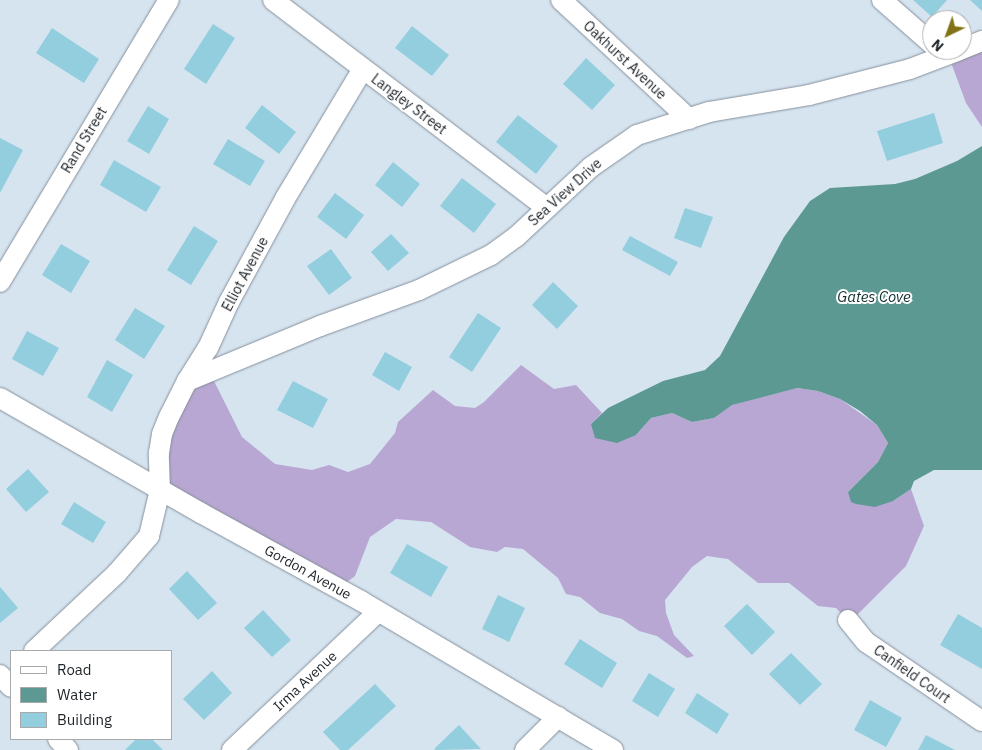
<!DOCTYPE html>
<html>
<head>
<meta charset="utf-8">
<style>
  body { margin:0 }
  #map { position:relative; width:982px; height:750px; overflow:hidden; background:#d6e4f0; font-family:"IBM Plex Sans",sans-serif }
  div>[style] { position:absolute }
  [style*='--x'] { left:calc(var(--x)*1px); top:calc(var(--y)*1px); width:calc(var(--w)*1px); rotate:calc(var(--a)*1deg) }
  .forest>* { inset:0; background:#b8a7d2 }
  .water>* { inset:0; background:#5c9993 }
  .building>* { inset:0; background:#93cede }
  .roads { filter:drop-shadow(0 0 1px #84909b) drop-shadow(0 0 1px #84909b) }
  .street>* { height:20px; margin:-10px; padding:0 10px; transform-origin:10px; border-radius:10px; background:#fff }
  span { translate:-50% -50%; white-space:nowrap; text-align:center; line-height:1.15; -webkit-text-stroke:4px #fff; paint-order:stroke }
  .street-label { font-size:14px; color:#22272c }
  .water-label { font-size:15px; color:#12312f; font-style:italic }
  .legend { position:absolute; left:10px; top:650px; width:162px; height:90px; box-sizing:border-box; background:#fff; border:1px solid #a7a9ab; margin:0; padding:6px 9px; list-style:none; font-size:15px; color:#22272c }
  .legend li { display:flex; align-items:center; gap:10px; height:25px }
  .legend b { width:25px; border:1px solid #a7a9ab }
  .north { position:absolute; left:922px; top:10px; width:50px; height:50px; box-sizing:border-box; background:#fff; border:1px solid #a7a9ab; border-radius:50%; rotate:222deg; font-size:14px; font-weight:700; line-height:20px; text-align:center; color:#22272c }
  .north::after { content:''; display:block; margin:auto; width:18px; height:22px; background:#817416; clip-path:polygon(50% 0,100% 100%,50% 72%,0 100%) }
</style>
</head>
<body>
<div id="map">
  <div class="forest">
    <i style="clip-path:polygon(982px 41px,982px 127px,966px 103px,949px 57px)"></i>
    <i style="clip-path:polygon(521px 365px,554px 389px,576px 385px,602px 413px,591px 424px,636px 435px,651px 418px,672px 413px,692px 422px,714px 418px,731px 405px,796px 388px,818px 391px,840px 399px,877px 425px,888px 443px,878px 462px,848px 492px,893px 501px,911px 489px,924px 526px,906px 566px,850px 622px,836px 608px,818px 606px,789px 583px,758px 583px,728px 559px,707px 556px,692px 567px,665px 600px,666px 613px,674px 635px,694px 656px,687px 658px,657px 636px,639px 631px,622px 619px,600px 613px,580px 597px,566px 594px,558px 578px,523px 549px,505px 547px,497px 552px,470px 547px,431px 522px,396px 519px,370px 537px,355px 576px,336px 590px,157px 491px,156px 451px,188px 379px,211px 375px,242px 437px,275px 464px,312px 470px,329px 465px,348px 472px,370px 464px,395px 433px,398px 422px,433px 390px,455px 406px,475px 408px,484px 402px)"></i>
  </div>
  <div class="water">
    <i style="clip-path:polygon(982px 146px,982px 470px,934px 470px,914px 481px,911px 489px,893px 501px,875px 507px,856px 504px,851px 502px,848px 492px,878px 462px,888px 443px,877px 425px,860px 411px,840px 399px,818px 391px,797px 388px,732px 405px,714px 418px,692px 422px,672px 413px,651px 418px,636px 435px,617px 443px,595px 438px,591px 424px,608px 408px,663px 381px,705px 370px,720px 356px,784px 237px,810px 201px,830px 188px,895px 184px,915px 179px,957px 161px)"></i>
  </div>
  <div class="building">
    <i style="clip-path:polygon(913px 0,947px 0,932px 17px)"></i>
    <i style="clip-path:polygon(970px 0,982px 0,982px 11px)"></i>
    <i style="clip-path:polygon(213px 24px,235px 38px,206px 84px,184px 69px)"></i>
    <i style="clip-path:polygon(412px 26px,449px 55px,432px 76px,395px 48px)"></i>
    <i style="clip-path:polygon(52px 28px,99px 59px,84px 83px,36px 53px)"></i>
    <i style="clip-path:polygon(586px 58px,615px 85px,592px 110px,563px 84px)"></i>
    <i style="clip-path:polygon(262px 105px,296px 132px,279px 154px,245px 128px)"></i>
    <i style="clip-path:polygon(148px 106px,169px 119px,149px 154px,127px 141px)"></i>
    <i style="clip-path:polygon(934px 113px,943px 143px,887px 161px,877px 131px)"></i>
    <i style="clip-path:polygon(518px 115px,558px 146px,536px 174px,496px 142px)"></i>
    <i style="clip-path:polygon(0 138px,23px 150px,0 193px)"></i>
    <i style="clip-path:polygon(228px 139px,265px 161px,250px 186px,213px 164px)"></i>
    <i style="clip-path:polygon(114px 160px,161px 187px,146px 212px,100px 185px)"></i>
    <i style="clip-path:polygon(393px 162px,420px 184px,402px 207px,375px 185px)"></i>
    <i style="clip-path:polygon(462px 178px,496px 204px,474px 233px,440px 206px)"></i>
    <i style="clip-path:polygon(335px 193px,364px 215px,346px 239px,317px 217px)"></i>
    <i style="clip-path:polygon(685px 208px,713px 217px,701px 248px,674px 238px)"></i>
    <i style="clip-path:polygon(194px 226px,218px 241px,191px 285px,167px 270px)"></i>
    <i style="clip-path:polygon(391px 234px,409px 253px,388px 271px,371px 252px)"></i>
    <i style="clip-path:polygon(630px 236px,678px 262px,670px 276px,622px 250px)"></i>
    <i style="clip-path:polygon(61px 244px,90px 261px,71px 293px,42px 275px)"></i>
    <i style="clip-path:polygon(331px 249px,352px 278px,329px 295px,307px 266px)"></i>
    <i style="clip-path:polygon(553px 282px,578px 306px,557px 329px,532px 305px)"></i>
    <i style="clip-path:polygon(135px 308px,165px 326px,144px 359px,115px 340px)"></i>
    <i style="clip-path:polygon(478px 313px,501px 328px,472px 372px,449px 357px)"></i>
    <i style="clip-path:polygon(27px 331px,59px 348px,43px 376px,12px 359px)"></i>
    <i style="clip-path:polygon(385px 352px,412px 367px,399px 391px,372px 375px)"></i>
    <i style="clip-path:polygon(107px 360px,133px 375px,112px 412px,87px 397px)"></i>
    <i style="clip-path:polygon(293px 381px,328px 399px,313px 428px,277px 410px)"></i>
    <i style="clip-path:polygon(28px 469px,49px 492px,26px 512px,6px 489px)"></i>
    <i style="clip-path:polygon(74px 502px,106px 522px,93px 543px,61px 524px)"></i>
    <i style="clip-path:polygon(407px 544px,448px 567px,431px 597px,390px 573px)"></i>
    <i style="clip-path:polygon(187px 571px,217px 603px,198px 620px,169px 589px)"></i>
    <i style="clip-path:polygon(0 587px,18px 608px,0 623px)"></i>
    <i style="clip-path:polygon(498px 595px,525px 608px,509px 642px,482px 629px)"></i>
    <i style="clip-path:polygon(747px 604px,775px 632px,752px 655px,724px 626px)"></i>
    <i style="clip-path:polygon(263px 610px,291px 640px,272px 657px,244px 628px)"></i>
    <i style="clip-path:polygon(958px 614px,982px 628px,982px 669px,940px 645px)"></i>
    <i style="clip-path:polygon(580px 639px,617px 663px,602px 688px,564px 664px)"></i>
    <i style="clip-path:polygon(791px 653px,822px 684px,800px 705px,769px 674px)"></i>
    <i style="clip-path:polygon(212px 671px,232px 693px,204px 720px,183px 699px)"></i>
    <i style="clip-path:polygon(649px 673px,675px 689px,658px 717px,632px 701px)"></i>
    <i style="clip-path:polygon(375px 684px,396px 706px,348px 750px,340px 750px,323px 732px)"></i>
    <i style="clip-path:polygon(697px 693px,729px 714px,717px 734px,685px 713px)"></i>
    <i style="clip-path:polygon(870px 700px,902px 718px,886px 747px,854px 730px)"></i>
    <i style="clip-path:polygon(459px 725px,481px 749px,436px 750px,434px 749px)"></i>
    <i style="clip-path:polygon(926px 735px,955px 750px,918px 750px)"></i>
    <i style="clip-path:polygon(136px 739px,152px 739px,163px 750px,125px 750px)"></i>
  </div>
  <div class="roads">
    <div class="street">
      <i style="--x:273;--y:0;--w:343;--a:37.2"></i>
      <i style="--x:561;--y:0;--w:175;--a:42.9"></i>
      <i style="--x:882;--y:0;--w:67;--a:41.3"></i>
      <i style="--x:962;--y:49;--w:22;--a:-22"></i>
      <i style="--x:0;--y:282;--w:329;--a:-59.1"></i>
      <i style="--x:187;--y:381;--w:144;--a:-22.5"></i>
      <i style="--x:320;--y:326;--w:105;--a:-20"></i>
      <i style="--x:419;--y:290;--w:80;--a:-25.9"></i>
      <i style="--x:491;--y:255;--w:31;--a:-36"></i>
      <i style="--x:516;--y:237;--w:103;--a:-43"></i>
      <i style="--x:591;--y:167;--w:56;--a:-34.8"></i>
      <i style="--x:637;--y:135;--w:76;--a:-17.7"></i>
      <i style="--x:709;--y:112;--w:101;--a:-9.6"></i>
      <i style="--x:809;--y:95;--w:104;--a:-14.4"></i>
      <i style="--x:910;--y:69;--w:53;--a:-20.8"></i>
      <i style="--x:0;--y:398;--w:232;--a:29.8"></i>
      <i style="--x:201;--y:513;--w:183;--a:28.8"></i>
      <i style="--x:361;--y:601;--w:293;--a:30.6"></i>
      <i style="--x:848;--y:620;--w:28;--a:51"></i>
      <i style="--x:866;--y:642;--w:140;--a:34.3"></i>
      <i style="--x:34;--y:651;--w:114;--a:-43.2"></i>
      <i style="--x:117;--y:573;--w:49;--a:-49.1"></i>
      <i style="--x:149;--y:536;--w:47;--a:-76.6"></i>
      <i style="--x:160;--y:490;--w:37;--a:-92"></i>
      <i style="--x:159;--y:453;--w:19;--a:-81"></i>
      <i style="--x:162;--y:434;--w:18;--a:-68"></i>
      <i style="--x:169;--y:417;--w:40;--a:-63.4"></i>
      <i style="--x:187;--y:381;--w:39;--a:-58"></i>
      <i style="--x:208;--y:348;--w:51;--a:-65.5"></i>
      <i style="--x:229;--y:302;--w:119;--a:-61.5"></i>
      <i style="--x:286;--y:197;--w:149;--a:-59"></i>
      <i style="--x:0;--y:675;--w:16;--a:47"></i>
      <i style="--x:58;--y:739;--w:15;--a:48"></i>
      <i style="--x:232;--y:750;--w:199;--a:-43.4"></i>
      <i style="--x:525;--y:750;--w:47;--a:-45"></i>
    </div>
  </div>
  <div class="street-label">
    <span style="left:625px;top:60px;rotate:43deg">Oakhurst Avenue</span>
    <span style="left:409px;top:104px;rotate:37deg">Langley Street</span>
    <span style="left:84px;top:140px;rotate:-59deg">Rand Street</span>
    <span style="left:565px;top:192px;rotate:-42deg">Sea View Drive</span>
    <span style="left:245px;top:274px;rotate:-62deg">Elliot Avenue</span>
    <span style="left:308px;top:572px;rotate:29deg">Gordon Avenue</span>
    <span style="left:912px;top:674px;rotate:35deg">Canfield Court</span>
    <span style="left:305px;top:681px;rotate:-43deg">Irma Avenue</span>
  </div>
  <div class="water-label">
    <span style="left:874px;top:297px">Gates Cove</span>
  </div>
  <ul class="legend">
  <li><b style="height:6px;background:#fff"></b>Road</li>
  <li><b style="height:14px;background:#5c9993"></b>Water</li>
  <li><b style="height:14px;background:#93cede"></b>Building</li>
  </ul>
  <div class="north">N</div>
</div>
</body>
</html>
